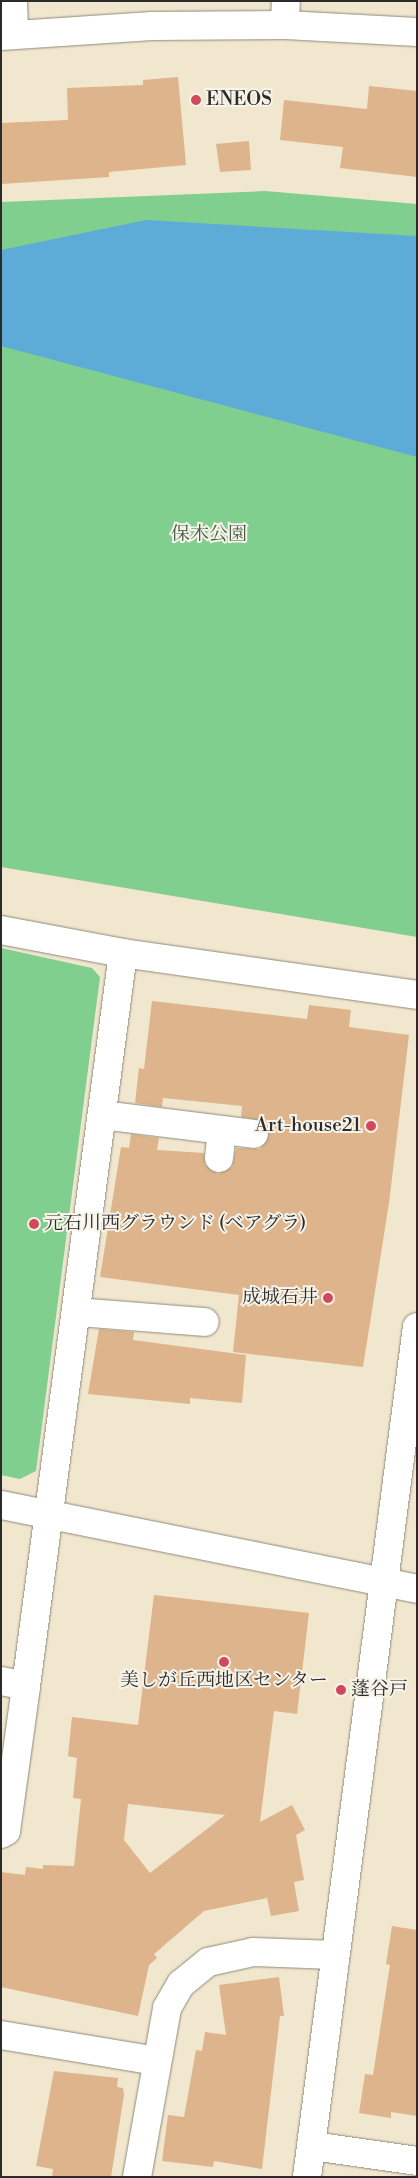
<!DOCTYPE html>
<html>
<head>
<meta charset="utf-8">
<style>
  body { margin:0 }
  #map { position:relative; width:418px; height:2178px; overflow:hidden; background:#f1e7ce; font-family:"Libre Bodoni","Noto Serif JP",serif }
  div>[style] { position:absolute }
  [style*='--x'] { left:calc(var(--x)*1px); top:calc(var(--y)*1px); width:calc(var(--w)*1px); rotate:calc(var(--a)*1deg) }
  .green>* { inset:0; background:#80cf8f }
  .water>* { inset:0; background:#5dacd7 }
  .building>* { inset:0; background:#ddb48b }
  .roads { filter:drop-shadow(0 0 1px #8e897c) drop-shadow(0 0 1px #8e897c) }
  .minor>* { height:28px; margin:-14px; padding:0 14px; transform-origin:14px; border-radius:14px; background:#fff }
  .dots>* { width:14px; height:14px; translate:-50% -50%; box-sizing:border-box; border:2px solid #f7f3e8; border-radius:50% }
  span { translate:-50% -50%; white-space:nowrap; text-align:center; line-height:1.15; -webkit-text-stroke:4px #f7f3e8; paint-order:stroke }
  .poi-label { font-size:19px; color:#2b2b2b }
  .left { translate:0 -50%; text-align:left }
  .right { translate:-100% -50%; text-align:right }
  .park-label { font-size:19px; color:#445c49 }
  .frame { position:absolute; inset:0; border:2px solid #2b2b2b; pointer-events:none }
</style>
</head>
<body>
<div id="map">
  <div class="green">
    <i style="clip-path:polygon(265px 191px,417px 204px,417px 937px,1px 867px,1px 202px)"></i>
    <i style="clip-path:polygon(1px 948px,92px 968px,100px 977px,36px 1471px,20px 1479px,1px 1475px)"></i>
  </div>
  <div class="water">
    <i style="clip-path:polygon(146px 220px,417px 236px,417px 457px,1px 346px,1px 250px)"></i>
  </div>
  <div class="building">
    <i style="clip-path:polygon(178px 77px,186px 165px,109px 172px,109px 177px,1px 184px,1px 123px,68px 120px,67px 88px,143px 85px,143px 80px)"></i>
    <i style="clip-path:polygon(369px 86px,417px 91px,417px 177px,340px 168px,343px 147px,280px 140px,284px 100px,367px 109px)"></i>
    <i style="clip-path:polygon(249px 141px,251px 170px,220px 172px,216px 144px)"></i>
    <i style="clip-path:polygon(152px 1001px,307px 1019px,309px 1005px,351px 1010px,349px 1027px,409px 1035px,389px 1203px,363px 1367px,233px 1352px,239px 1295px,100px 1277px,121px 1147px,129px 1148px,131px 1134px,159px 1138px,157px 1150px,204px 1153px,205px 1165px,218px 1174px,232px 1167px,236px 1148px,260px 1149px,269px 1136px,263px 1121px,241px 1117px,242px 1106px,163px 1098px,162px 1107px,135px 1103px,139px 1068px,144px 1069px)"></i>
    <i style="clip-path:polygon(99px 1329px,134px 1332px,133px 1340px,246px 1355px,242px 1403px,190px 1398px,190px 1404px,88px 1394px)"></i>
    <i style="clip-path:polygon(evenodd,154px 1595px,309px 1613px,297px 1714px,274px 1711px,260px 1822px,292px 1805px,305px 1830px,296px 1835px,304px 1880px,294px 1882px,299px 1911px,271px 1916px,267px 1898px,204px 1911px,154px 1954px,157px 1958px,149px 1965px,138px 2016px,1px 1987px,1px 1872px,25px 1875px,26px 1867px,43px 1869px,43px 1865px,74px 1866px,81px 1799px,73px 1798px,77px 1758px,68px 1756px,72px 1717px,138px 1725px,154px 1595px,128px 1804px,225px 1815px,150px 1873px,124px 1840px,128px 1804px)"></i>
    <i style="clip-path:polygon(392px 1926px,417px 1930px,417px 2116px,391px 2112px,391px 2118px,359px 2113px,365px 2074px,373px 2075px,390px 1965px,386px 1964px)"></i>
    <i style="clip-path:polygon(279px 1977px,284px 2016px,280px 2016px,262px 2169px,214px 2161px,213px 2167px,162px 2161px,168px 2115px,184px 2117px,196px 2050px,202px 2051px,205px 2032px,226px 2035px,219px 1985px)"></i>
    <i style="clip-path:polygon(54px 2071px,118px 2078px,117px 2087px,123px 2088px,124px 2095px,111px 2177px,52px 2177px,53px 2169px,36px 2166px)"></i>
  </div>
  <div class="roads">
    <div class="minor">
      <i style="--x:13;--y:1;--w:33;--a:88"></i>
      <i style="--x:285;--y:25;--w:24;--a:-88"></i>
      <i style="--x:1;--y:36;--w:151;--a:-3.8"></i>
      <i style="--x:152;--y:26;--w:133;--a:-0.4"></i>
      <i style="--x:285;--y:25;--w:132;--a:3"></i>
      <i style="--x:1;--y:930;--w:124;--a:10.7"></i>
      <i style="--x:123;--y:953;--w:297;--a:8.1"></i>
      <i style="--x:102;--y:1115;--w:153;--a:7.1"></i>
      <i style="--x:219;--y:1158;--w:28;--a:-84"></i>
      <i style="--x:77;--y:1312;--w:128;--a:4.5"></i>
      <i style="--x:1;--y:1505;--w:424;--a:11.4"></i>
      <i style="--x:1;--y:1681;--w:25;--a:11"></i>
      <i style="--x:1;--y:1834;--w:6;--a:-31"></i>
      <i style="--x:6;--y:1831;--w:146;--a:-82.1"></i>
      <i style="--x:26;--y:1686;--w:739;--a:-82.46"></i>
      <i style="--x:1;--y:2035;--w:158;--a:9.5"></i>
      <i style="--x:312;--y:2146;--w:106;--a:8.1"></i>
      <i style="--x:137;--y:2177;--w:172;--a:-79.9"></i>
      <i style="--x:167;--y:2008;--w:28;--a:-60"></i>
      <i style="--x:181;--y:1984;--w:35;--a:-39"></i>
      <i style="--x:208;--y:1962;--w:46;--a:-12.5"></i>
      <i style="--x:253;--y:1952;--w:82;--a:2.1"></i>
      <i style="--x:307;--y:2177;--w:857;--a:-82.63"></i>
    </div>
  </div>
  <div class="dots">
    <i style="left:196px;top:100px;background:#d1495b"></i>
    <i style="left:371px;top:1126px;background:#d1495b"></i>
    <i style="left:34px;top:1224px;background:#d1495b"></i>
    <i style="left:328px;top:1298px;background:#d1495b"></i>
    <i style="left:224px;top:1662px;background:#d1495b"></i>
    <i style="left:341px;top:1690px;background:#d1495b"></i>
  </div>
  <div class="poi-label">
    <span class="left" style="left:206px;top:100px">ENEOS</span>
    <span class="right" style="left:361px;top:1126px">Art-house21</span>
    <span class="left" style="left:44px;top:1224px">元石川西グラウンド (ベアグラ)</span>
    <span class="right" style="left:318px;top:1298px">成城石井</span>
    <span style="left:224px;top:1681px">美しが丘西地区センター</span>
    <span class="left" style="left:351px;top:1690px">蓬谷戸</span>
  </div>
  <div class="park-label">
    <span style="left:209px;top:535px">保木公園</span>
  </div>
  <div class="frame"></div>
</div>
</body>
</html>
